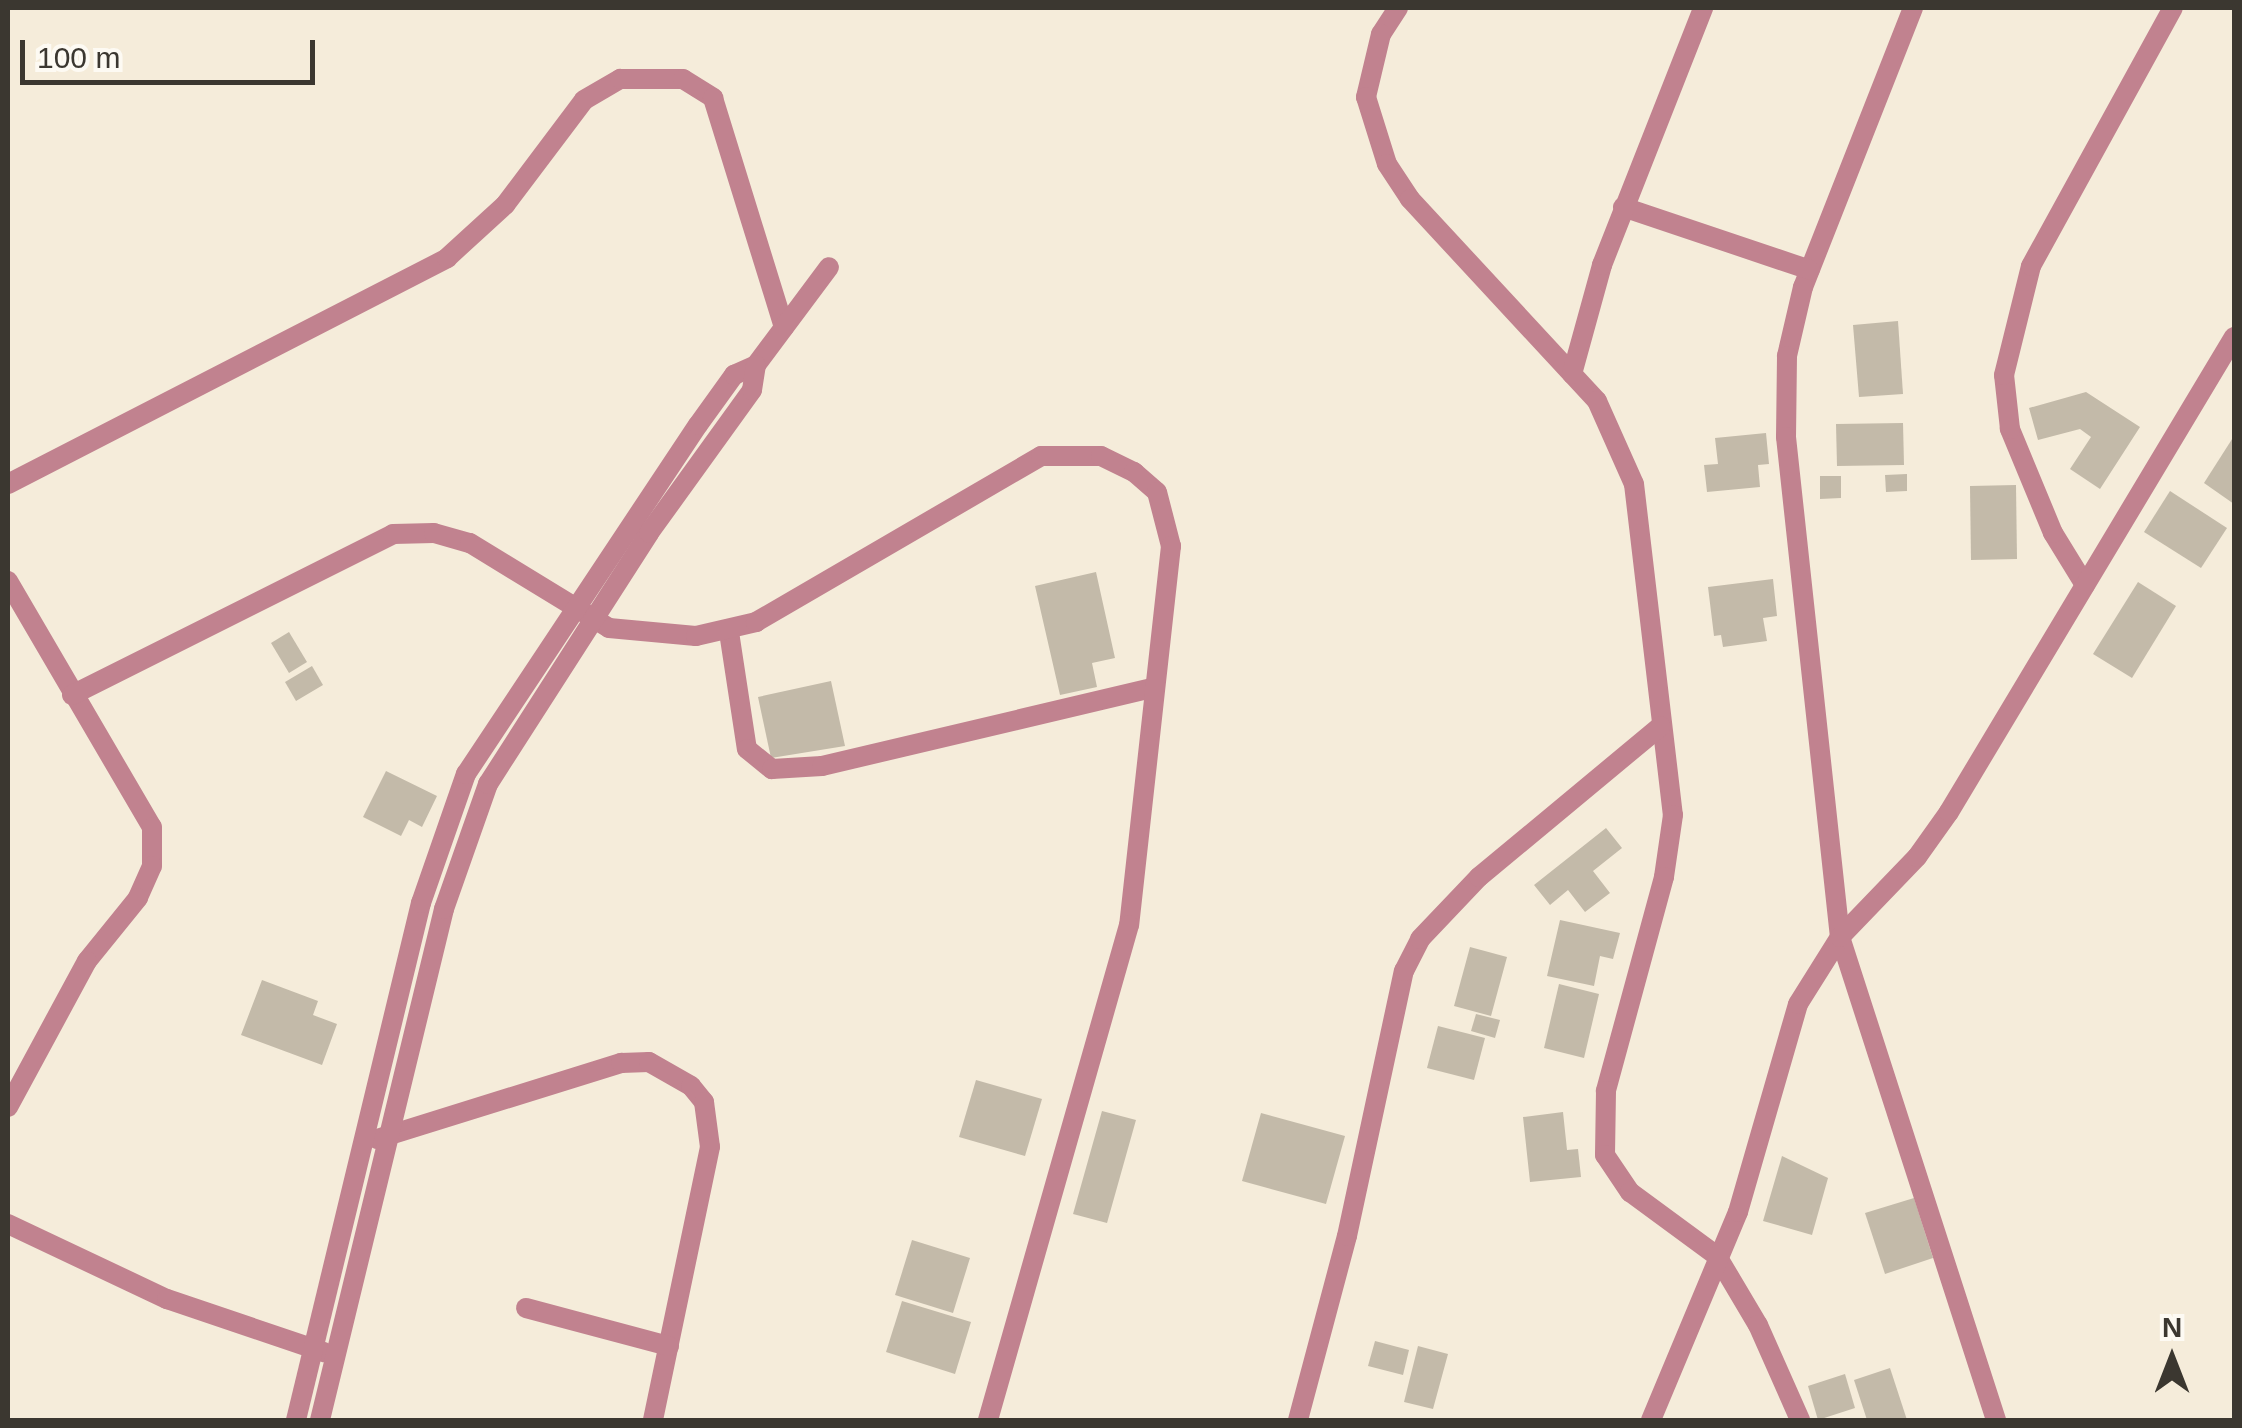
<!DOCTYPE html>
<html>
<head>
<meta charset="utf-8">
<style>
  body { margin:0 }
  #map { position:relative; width:2242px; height:1428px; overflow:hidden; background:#f5ecda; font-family:Arial,sans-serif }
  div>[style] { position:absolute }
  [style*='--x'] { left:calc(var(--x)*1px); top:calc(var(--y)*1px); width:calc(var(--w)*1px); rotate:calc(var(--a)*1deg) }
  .building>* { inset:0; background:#c3baa9 }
  .minor>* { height:20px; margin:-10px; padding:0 10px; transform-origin:10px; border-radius:10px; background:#c1828f }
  span { translate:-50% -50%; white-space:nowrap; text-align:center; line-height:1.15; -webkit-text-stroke:8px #fdfaf3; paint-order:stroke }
  .frame { position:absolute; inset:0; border:10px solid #3b3730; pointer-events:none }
  .north { position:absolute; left:2122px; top:1308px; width:100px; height:100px; -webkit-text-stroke:8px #fdfaf3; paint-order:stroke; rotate:0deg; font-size:28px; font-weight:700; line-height:40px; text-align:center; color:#3b3730 }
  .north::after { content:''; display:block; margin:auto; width:35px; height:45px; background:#3b3730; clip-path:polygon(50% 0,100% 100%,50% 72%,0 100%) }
  .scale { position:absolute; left:20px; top:40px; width:295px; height:45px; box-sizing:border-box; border:5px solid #3b3730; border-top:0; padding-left:12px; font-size:30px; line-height:35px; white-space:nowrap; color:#3b3730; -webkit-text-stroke:8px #fdfaf3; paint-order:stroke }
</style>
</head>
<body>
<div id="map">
  <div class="building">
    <i style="clip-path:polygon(1898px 321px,1903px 394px,1859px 397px,1853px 325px)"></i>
    <i style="clip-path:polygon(2086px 392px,2140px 427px,2100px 489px,2070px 469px,2091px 437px,2080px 429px,2038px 440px,2029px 408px)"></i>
    <i style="clip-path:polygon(1903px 423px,1904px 465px,1837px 466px,1836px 424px)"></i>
    <i style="clip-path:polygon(1766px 433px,1769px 464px,1758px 465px,1760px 487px,1707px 492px,1704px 465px,1718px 464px,1715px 438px)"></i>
    <i style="clip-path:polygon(2234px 436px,2234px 504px,2204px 483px)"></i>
    <i style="clip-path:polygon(1907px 474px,1907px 491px,1886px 492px,1885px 475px)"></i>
    <i style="clip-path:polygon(1820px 476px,1841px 476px,1841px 498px,1820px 499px)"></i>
    <i style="clip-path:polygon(2016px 485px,2017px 559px,1971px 560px,1970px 486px)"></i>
    <i style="clip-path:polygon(2170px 491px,2227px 528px,2201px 568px,2144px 532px)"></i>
    <i style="clip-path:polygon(1096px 572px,1115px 658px,1092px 663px,1097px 687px,1060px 695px,1035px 586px)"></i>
    <i style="clip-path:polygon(1773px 579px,1777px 616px,1763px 618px,1767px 641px,1723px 647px,1721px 635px,1714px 636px,1708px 587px)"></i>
    <i style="clip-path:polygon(2138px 582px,2176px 606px,2132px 678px,2093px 654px)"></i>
    <i style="clip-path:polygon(289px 632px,307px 662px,289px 673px,271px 643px)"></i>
    <i style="clip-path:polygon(312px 666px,323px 685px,296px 701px,285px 682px)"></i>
    <i style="clip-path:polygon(831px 681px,845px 746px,771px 758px,758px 697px)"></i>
    <i style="clip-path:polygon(386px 771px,437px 796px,422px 827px,409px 820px,401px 836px,363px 817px)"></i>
    <i style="clip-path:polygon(1606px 828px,1622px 848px,1593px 871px,1610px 893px,1585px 912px,1568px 890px,1550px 905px,1534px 885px)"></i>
    <i style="clip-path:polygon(1560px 920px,1620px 933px,1613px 959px,1600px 956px,1594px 986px,1547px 976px)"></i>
    <i style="clip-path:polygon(1470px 947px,1507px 957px,1491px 1016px,1454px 1006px)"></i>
    <i style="clip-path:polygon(262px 980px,318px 1001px,313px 1015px,337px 1024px,322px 1065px,241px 1035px)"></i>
    <i style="clip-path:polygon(1559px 984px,1599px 994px,1584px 1058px,1544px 1048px)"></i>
    <i style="clip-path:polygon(1476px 1014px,1500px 1020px,1495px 1038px,1471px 1031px)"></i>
    <i style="clip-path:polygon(1438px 1026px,1485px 1038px,1474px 1080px,1427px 1068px)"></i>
    <i style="clip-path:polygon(976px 1080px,1042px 1099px,1025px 1156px,959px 1137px)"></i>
    <i style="clip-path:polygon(1102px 1111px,1136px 1120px,1107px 1223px,1073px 1214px)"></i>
    <i style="clip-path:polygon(1563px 1112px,1567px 1150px,1578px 1149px,1581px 1177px,1530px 1182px,1523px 1117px)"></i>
    <i style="clip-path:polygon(1261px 1113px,1345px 1136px,1326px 1204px,1242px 1181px)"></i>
    <i style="clip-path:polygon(1782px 1156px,1828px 1178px,1812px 1235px,1763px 1221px)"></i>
    <i style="clip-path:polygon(1914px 1198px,1933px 1258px,1885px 1274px,1865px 1213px)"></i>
    <i style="clip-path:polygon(912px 1240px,970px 1258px,953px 1313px,895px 1295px)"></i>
    <i style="clip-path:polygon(902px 1301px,971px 1322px,955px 1374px,886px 1352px)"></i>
    <i style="clip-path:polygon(1375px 1341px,1409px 1350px,1403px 1375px,1368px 1366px)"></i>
    <i style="clip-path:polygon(1418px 1346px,1448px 1354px,1433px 1409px,1404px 1402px)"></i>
    <i style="clip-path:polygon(1890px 1368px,1907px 1420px,1867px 1420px,1854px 1380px)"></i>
    <i style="clip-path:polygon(1845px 1374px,1855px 1408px,1818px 1420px,1808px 1386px)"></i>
  </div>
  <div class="minor">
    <i style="--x:1398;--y:8;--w:31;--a:123"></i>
    <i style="--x:1381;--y:34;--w:65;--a:103.4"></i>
    <i style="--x:1366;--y:97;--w:70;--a:72.6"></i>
    <i style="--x:1387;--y:164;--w:42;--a:56.7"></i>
    <i style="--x:1410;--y:199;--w:275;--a:47.2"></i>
    <i style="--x:1597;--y:401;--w:91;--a:66"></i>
    <i style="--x:1634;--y:484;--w:333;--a:83.3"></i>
    <i style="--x:1673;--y:815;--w:63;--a:98.3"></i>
    <i style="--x:1664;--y:877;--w:222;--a:105.2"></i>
    <i style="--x:1606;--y:1091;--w:64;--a:90.9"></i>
    <i style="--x:1605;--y:1155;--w:45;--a:56"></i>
    <i style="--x:1630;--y:1192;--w:108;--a:36.3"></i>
    <i style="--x:1717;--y:1256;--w:80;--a:59.3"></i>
    <i style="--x:1758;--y:1325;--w:104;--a:66.1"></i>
    <i style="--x:1913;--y:8;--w:300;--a:111.5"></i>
    <i style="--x:1803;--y:287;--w:71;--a:103.1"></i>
    <i style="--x:1787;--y:356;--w:81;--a:90.7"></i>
    <i style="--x:1786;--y:437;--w:503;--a:83.84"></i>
    <i style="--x:1840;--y:937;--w:508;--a:72.1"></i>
    <i style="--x:1623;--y:207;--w:197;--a:18.6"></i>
    <i style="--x:1572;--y:374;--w:113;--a:-74.6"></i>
    <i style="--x:1602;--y:265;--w:276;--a:-68.5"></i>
    <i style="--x:8;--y:484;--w:494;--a:-27.2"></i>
    <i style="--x:447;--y:258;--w:79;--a:-42.4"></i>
    <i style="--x:505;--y:205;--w:131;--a:-53"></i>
    <i style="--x:584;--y:100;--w:42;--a:-30.3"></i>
    <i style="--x:620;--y:79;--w:63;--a:0"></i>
    <i style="--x:683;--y:79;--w:36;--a:32"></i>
    <i style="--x:713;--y:98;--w:240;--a:72.8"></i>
    <i style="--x:8;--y:581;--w:285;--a:59.7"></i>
    <i style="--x:152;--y:827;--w:39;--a:90"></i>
    <i style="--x:152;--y:866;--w:35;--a:114"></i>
    <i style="--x:138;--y:898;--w:81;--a:129"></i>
    <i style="--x:87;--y:961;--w:166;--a:118.4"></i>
    <i style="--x:2085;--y:585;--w:61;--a:-121.6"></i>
    <i style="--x:2053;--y:533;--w:113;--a:-112.5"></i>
    <i style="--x:2010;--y:429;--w:54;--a:-96.3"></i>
    <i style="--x:2004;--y:375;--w:112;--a:-76.1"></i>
    <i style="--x:2031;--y:266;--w:294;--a:-61.2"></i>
    <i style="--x:729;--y:632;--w:118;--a:81.3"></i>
    <i style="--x:747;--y:749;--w:32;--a:39"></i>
    <i style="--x:772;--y:769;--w:50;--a:-3.4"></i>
    <i style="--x:822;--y:766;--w:340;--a:-13.3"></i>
    <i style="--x:72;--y:695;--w:359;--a:-26.6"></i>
    <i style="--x:393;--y:534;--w:41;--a:-1.4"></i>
    <i style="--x:434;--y:533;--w:37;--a:16"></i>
    <i style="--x:470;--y:543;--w:163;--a:31.4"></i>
    <i style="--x:609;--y:628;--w:87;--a:5.3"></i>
    <i style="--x:696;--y:636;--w:62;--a:-13.1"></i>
    <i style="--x:756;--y:622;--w:330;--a:-30.2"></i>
    <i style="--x:1041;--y:456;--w:60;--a:0"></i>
    <i style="--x:1101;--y:456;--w:37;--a:26"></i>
    <i style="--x:1134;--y:472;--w:30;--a:41"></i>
    <i style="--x:1157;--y:492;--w:56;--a:75.5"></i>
    <i style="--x:1171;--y:546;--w:381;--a:96.3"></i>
    <i style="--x:1129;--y:925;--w:515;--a:105.9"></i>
    <i style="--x:377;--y:1139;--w:256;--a:-17.3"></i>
    <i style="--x:621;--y:1063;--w:28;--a:-2"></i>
    <i style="--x:649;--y:1062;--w:48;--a:29.7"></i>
    <i style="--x:691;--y:1086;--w:21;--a:51"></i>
    <i style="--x:704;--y:1102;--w:45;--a:82.4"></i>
    <i style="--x:710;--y:1147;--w:279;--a:101.8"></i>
    <i style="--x:8;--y:1224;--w:176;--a:25.3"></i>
    <i style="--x:167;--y:1299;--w:166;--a:18.7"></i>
    <i style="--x:526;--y:1308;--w:148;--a:14.9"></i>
    <i style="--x:296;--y:1420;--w:532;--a:-76.41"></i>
    <i style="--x:421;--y:903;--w:137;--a:-70.8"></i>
    <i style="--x:466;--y:774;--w:419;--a:-56.4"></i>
    <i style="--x:698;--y:425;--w:62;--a:-54.2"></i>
    <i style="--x:734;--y:375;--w:24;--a:-24"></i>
    <i style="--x:756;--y:365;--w:122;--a:-53.3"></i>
    <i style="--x:320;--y:1420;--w:526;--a:-76.36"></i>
    <i style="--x:444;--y:909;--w:133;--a:-70.6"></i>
    <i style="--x:488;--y:784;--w:298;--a:-57.3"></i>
    <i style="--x:649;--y:533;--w:176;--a:-54.2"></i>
    <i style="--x:752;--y:390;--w:25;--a:-81"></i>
    <i style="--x:1298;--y:1420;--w:190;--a:-75.1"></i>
    <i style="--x:1347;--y:1236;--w:271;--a:-77.9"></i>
    <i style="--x:1404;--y:971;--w:36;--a:-63"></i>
    <i style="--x:1420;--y:939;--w:86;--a:-46.4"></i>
    <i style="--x:1479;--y:877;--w:236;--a:-39.7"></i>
    <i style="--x:1651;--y:1420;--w:225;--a:-67.3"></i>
    <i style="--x:1738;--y:1212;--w:216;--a:-73.9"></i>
    <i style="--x:1798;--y:1004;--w:79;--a:-57.9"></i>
    <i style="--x:1840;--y:937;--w:111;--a:-46.1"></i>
    <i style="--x:1917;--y:857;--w:55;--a:-54.6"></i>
    <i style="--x:1949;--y:812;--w:554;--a:-59.04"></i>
  </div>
  <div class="frame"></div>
  <div class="north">N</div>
  <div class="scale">100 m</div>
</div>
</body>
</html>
